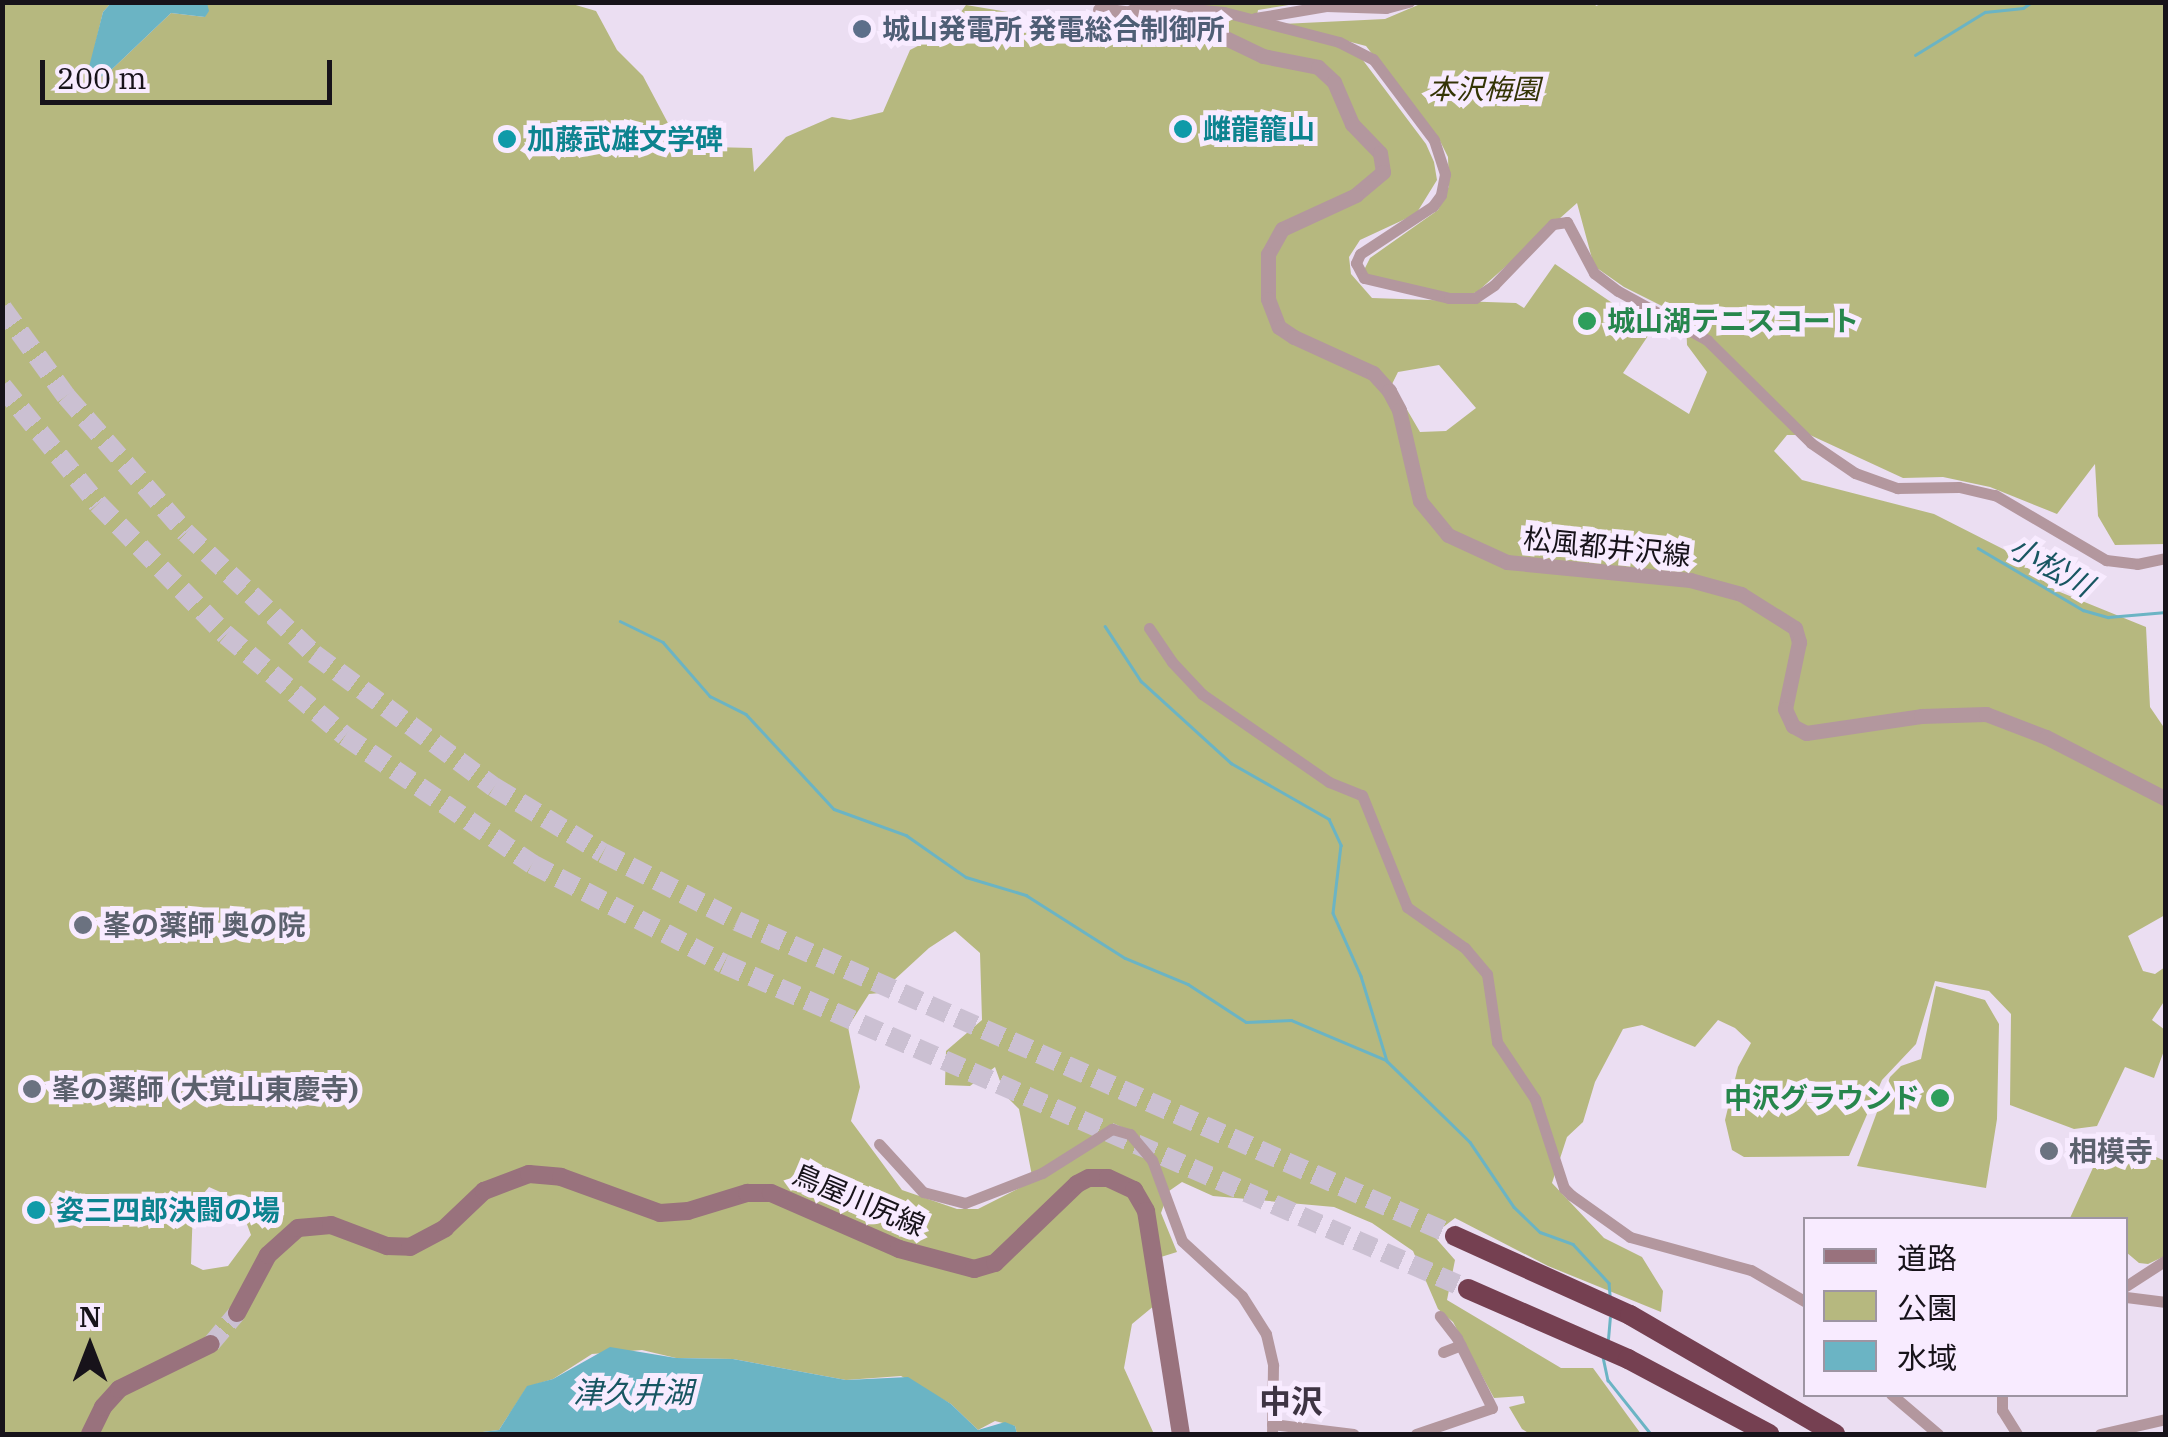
<!DOCTYPE html>
<html>
<head>
<meta charset="utf-8">
<style>
  body { margin:0 }
  #map { position:relative; width:2168px; height:1437px; overflow:hidden; background:#ebdef2; font-family:"IBM Plex Serif","Noto Sans JP",serif }
  div>[style] { position:absolute }
  [style*='--x'] { left:calc(var(--x)*1px); top:calc(var(--y)*1px); width:calc(var(--w)*1px); rotate:calc(var(--a)*1deg) }
  .green>* { inset:0; background:#b6b87f }
  .water>* { inset:0; background:#6bb4c4 }
  .stream>* { height:2.5px; margin:-1.25px; padding:0 1.25px; transform-origin:1.25px; border-radius:1.25px; background:#6bb4c4 }
  .secondary-tunnel>* { height:18px; margin-top:-9px; transform-origin:0; background:repeating-linear-gradient(90deg,#cbc0d2 0 18px,transparent 0 27px) }
  .motorway-tunnel>* { height:20px; margin-top:-10px; transform-origin:0; background:repeating-linear-gradient(90deg,#cbc0d2 0 20px,transparent 0 30px) }
  .minor>* { height:11px; margin:-5.5px; padding:0 5.5px; transform-origin:5.5px; border-radius:5.5px; background:#b3979e }
  .tertiary>* { height:15px; margin:-7.5px; padding:0 7.5px; transform-origin:7.5px; border-radius:7.5px; background:#b3979e }
  .secondary>* { height:18px; margin:-9px; padding:0 9px; transform-origin:9px; border-radius:9px; background:#99727d }
  .motorway>* { height:20px; margin:-10px; padding:0 10px; transform-origin:10px; border-radius:10px; background:#754051 }
  .dots>* { width:28px; height:28px; translate:-50% -50%; box-sizing:border-box; border:5px solid #f8ebff; border-radius:50% }
  span { translate:-50% -50%; white-space:nowrap; text-align:center; line-height:1.15; -webkit-text-stroke:10px #f8ebff; paint-order:stroke }
  .service-label { font-size:28px; color:#4e5e75; font-weight:700 }
  .left { translate:0 -50%; text-align:left }
  .park-label { font-size:28px; color:#343406; font-style:italic }
  .culture-label { font-size:28px; color:#0d838f; font-weight:700 }
  .leisure-label { font-size:28px; color:#27864d; font-weight:700 }
  .right { translate:-100% -50%; text-align:right }
  .street-label { font-size:28px; color:#17131a }
  .worship-label { font-size:28px; color:#5b616d; font-weight:700 }
  .water-label { font-size:30px; color:#185662; font-style:italic }
  .quarter-label { font-size:32px; color:#3e3443; font-weight:700 }
  .frame { position:absolute; inset:0; border:5px solid #17131a; pointer-events:none }
  .legend { position:absolute; left:1803px; top:1217px; width:325px; height:180px; box-sizing:border-box; background:#f8ebff; border:2px solid #9e95a3; margin:0; padding:12px 18px; list-style:none; font-size:30px; color:#17131a }
  .legend li { display:flex; align-items:center; gap:20px; height:50px }
  .legend b { width:50px; border:2px solid #9e95a3 }
  .north { position:absolute; left:40px; top:1297px; width:100px; height:100px; -webkit-text-stroke:8px #f8ebff; paint-order:stroke; rotate:0deg; font-size:28px; font-weight:700; line-height:40px; text-align:center; color:#17131a }
  .north::after { content:''; display:block; margin:auto; width:35px; height:45px; background:#17131a; clip-path:polygon(50% 0,100% 100%,50% 72%,0 100%) }
  .scale { position:absolute; left:40px; top:60px; width:292px; height:45px; box-sizing:border-box; border:5px solid #17131a; border-top:0; padding-left:12px; font-size:30px; line-height:35px; white-space:nowrap; color:#17131a; -webkit-text-stroke:8px #f8ebff; paint-order:stroke }
</style>
</head>
<body>
<div id="map">
  <div class="green">
    <i style="clip-path:polygon(evenodd,1425px 2px,1594px 2px,1596px 6px,1606px 2px,2165px 3px,2165px 544px,2115px 545px,2098px 516px,2095px 464px,2057px 514px,1990px 487px,1943px 477px,1903px 478px,1810px 435px,1787px 435px,1774px 451px,1802px 480px,1934px 514px,2007px 551px,2055px 590px,2146px 627px,2150px 707px,2165px 729px,2165px 915px,2128px 936px,2143px 971px,2155px 974px,2165px 967px,2165px 1000px,2152px 1020px,2165px 1030px,2165px 1048px,2154px 1078px,2125px 1067px,2097px 1126px,2074px 1129px,2010px 1105px,2011px 1014px,1989px 991px,1935px 981px,1916px 1044px,1882px 1080px,1849px 1156px,1744px 1157px,1732px 1150px,1725px 1120px,1738px 1067px,1751px 1043px,1735px 1028px,1718px 1020px,1695px 1047px,1642px 1025px,1623px 1029px,1595px 1082px,1583px 1122px,1567px 1137px,1552px 1183px,1604px 1238px,1642px 1257px,1663px 1291px,1661px 1312px,1548px 1266px,1455px 1218px,1433px 1235px,1455px 1260px,1447px 1300px,1561px 1368px,1593px 1368px,1641px 1434px,1530px 1434px,1522px 1429px,1509px 1407px,1525px 1403px,1523px 1396px,1494px 1398px,1453px 1322px,1438px 1309px,1413px 1251px,1372px 1223px,1334px 1207px,1213px 1196px,1182px 1182px,1169px 1191px,1161px 1213px,1177px 1252px,1148px 1261px,1155px 1305px,1132px 1324px,1124px 1368px,1154px 1434px,1017px 1434px,1015px 1426px,995px 1421px,978px 1430px,951px 1404px,901px 1376px,846px 1380px,733px 1359px,676px 1358px,642px 1350px,592px 1354px,553px 1379px,527px 1387px,499px 1430px,466px 1434px,3px 1434px,3px 3px,111px 3px,103px 12px,94px 50px,108px 73px,171px 13px,205px 17px,207px 3px,569px 3px,596px 11px,617px 50px,643px 76px,669px 125px,711px 147px,752px 148px,754px 172px,786px 137px,832px 117px,850px 120px,883px 112px,910px 50px,947px 31px,966px 5px,1008px 12px,1019px 27px,1073px 13px,1116px 16px,1143px 3px,1301px 3px,1258px 10px,1255px 25px,1356px 51px,1426px 144px,1434px 162px,1437px 180px,1416px 214px,1360px 240px,1349px 257px,1351px 274px,1372px 298px,1516px 303px,1524px 308px,1555px 264px,1652px 330px,1623px 373px,1689px 414px,1707px 372px,1687px 345px,1686px 318px,1624px 287px,1594px 266px,1577px 203px,1477px 292px,1462px 297px,1374px 283px,1364px 270px,1370px 258px,1438px 210px,1449px 186px,1448px 157px,1439px 139px,1366px 46px,1282px 24px,1385px 19px,1425px 2px,1439px 365px,1476px 408px,1446px 431px,1420px 432px,1392px 384px,1398px 372px,1439px 365px,1425px 2px,955px 931px,980px 953px,982px 1020px,946px 1051px,945px 1085px,970px 1086px,995px 1067px,1005px 1095px,1019px 1109px,1033px 1181px,978px 1209px,957px 1209px,902px 1190px,851px 1121px,860px 1087px,848px 1027px,869px 994px,880px 993px,929px 948px,955px 931px,1425px 2px,209px 1187px,238px 1200px,251px 1235px,228px 1266px,203px 1270px,191px 1264px,193px 1206px,209px 1187px)"></i>
    <i style="clip-path:polygon(1936px 986px,1985px 1000px,1999px 1024px,1997px 1119px,1986px 1188px,1857px 1166px,1890px 1077px,1901px 1066px,1921px 1059px)"></i>
    <i style="clip-path:polygon(2108px 1135px,2165px 1161px,2165px 1256px,2148px 1264px,2139px 1263px,2126px 1252px,2126px 1220px,2070px 1218px)"></i>
  </div>
  <div class="water">
    <i style="clip-path:polygon(111px 3px,207px 3px,209px 11px,205px 17px,171px 13px,108px 73px,93px 81px,89px 67px,103px 12px)"></i>
    <i style="clip-path:polygon(610px 1347px,676px 1358px,733px 1359px,846px 1380px,908px 1377px,951px 1404px,978px 1430px,1005px 1422px,1015px 1426px,1017px 1434px,466px 1434px,499px 1430px,527px 1386px,553px 1379px)"></i>
  </div>
  <div class="stream">
    <i style="--x:1915;--y:55;--w:82;--a:-31.6"></i>
    <i style="--x:1985;--y:12;--w:38;--a:-6"></i>
    <i style="--x:2023;--y:8;--w:11;--a:-34"></i>
    <i style="--x:1978;--y:548;--w:122;--a:30.6"></i>
    <i style="--x:2083;--y:610;--w:26;--a:16"></i>
    <i style="--x:2108;--y:617;--w:58;--a:-4.9"></i>
    <i style="--x:620;--y:621;--w:48;--a:26"></i>
    <i style="--x:663;--y:642;--w:72;--a:49"></i>
    <i style="--x:710;--y:696;--w:40;--a:26.6"></i>
    <i style="--x:746;--y:714;--w:129;--a:47.2"></i>
    <i style="--x:834;--y:809;--w:77;--a:19.9"></i>
    <i style="--x:906;--y:835;--w:73;--a:35"></i>
    <i style="--x:966;--y:877;--w:63;--a:16.7"></i>
    <i style="--x:1026;--y:895;--w:117;--a:32.5"></i>
    <i style="--x:1125;--y:958;--w:68;--a:22.4"></i>
    <i style="--x:1188;--y:984;--w:69;--a:33.2"></i>
    <i style="--x:1246;--y:1022;--w:45;--a:-2.5"></i>
    <i style="--x:1291;--y:1020;--w:103;--a:22.8"></i>
    <i style="--x:1105;--y:626;--w:66;--a:56.8"></i>
    <i style="--x:1141;--y:681;--w:122;--a:42.3"></i>
    <i style="--x:1231;--y:763;--w:113;--a:29.7"></i>
    <i style="--x:1329;--y:819;--w:29;--a:65"></i>
    <i style="--x:1341;--y:845;--w:68;--a:96.7"></i>
    <i style="--x:1333;--y:913;--w:69;--a:66"></i>
    <i style="--x:1361;--y:976;--w:89;--a:73"></i>
    <i style="--x:1387;--y:1061;--w:116;--a:44.3"></i>
    <i style="--x:1470;--y:1142;--w:78;--a:55.9"></i>
    <i style="--x:1514;--y:1207;--w:36;--a:44"></i>
    <i style="--x:1540;--y:1232;--w:35;--a:20"></i>
    <i style="--x:1573;--y:1244;--w:53;--a:47.3"></i>
    <i style="--x:1609;--y:1283;--w:12;--a:85"></i>
    <i style="--x:1608;--y:1339;--w:21;--a:-85"></i>
    <i style="--x:1603;--y:1357;--w:24;--a:78"></i>
    <i style="--x:1608;--y:1380;--w:69;--a:51.5"></i>
    <i style="--x:1744;--y:1434;--w:1;--a:0"></i>
  </div>
  <div class="secondary-tunnel">
    <i style="--x:211;--y:1344;--w:40;--a:-50"></i>
  </div>
  <div class="motorway-tunnel">
    <i style="--x:2;--y:308;--w:109;--a:54"></i>
    <i style="--x:66;--y:396;--w:182;--a:48.8"></i>
    <i style="--x:186;--y:533;--w:176;--a:43.4"></i>
    <i style="--x:314;--y:654;--w:224;--a:36.5"></i>
    <i style="--x:494;--y:787;--w:127;--a:31.2"></i>
    <i style="--x:603;--y:853;--w:150;--a:26.9"></i>
    <i style="--x:737;--y:921;--w:784;--a:23.69"></i>
    <i style="--x:2;--y:386;--w:152;--a:50.9"></i>
    <i style="--x:98;--y:504;--w:183;--a:45.7"></i>
    <i style="--x:226;--y:635;--w:156;--a:40.3"></i>
    <i style="--x:345;--y:736;--w:227;--a:34.4"></i>
    <i style="--x:532;--y:864;--w:216;--a:27.5"></i>
    <i style="--x:724;--y:964;--w:812;--a:23.6"></i>
  </div>
  <div class="minor">
    <i style="--x:1129;--y:11;--w:15;--a:-28"></i>
    <i style="--x:1142;--y:4;--w:82;--a:5.6"></i>
    <i style="--x:1224;--y:12;--w:119;--a:14.6"></i>
    <i style="--x:1339;--y:42;--w:38;--a:27"></i>
    <i style="--x:1373;--y:59;--w:101;--a:53"></i>
    <i style="--x:1434;--y:140;--w:36;--a:72"></i>
    <i style="--x:1445;--y:174;--w:21;--a:101"></i>
    <i style="--x:1441;--y:195;--w:14;--a:126"></i>
    <i style="--x:1433;--y:206;--w:87;--a:146.7"></i>
    <i style="--x:1360;--y:254;--w:10;--a:114"></i>
    <i style="--x:1356;--y:263;--w:17;--a:62"></i>
    <i style="--x:1364;--y:278;--w:87;--a:13.2"></i>
    <i style="--x:1449;--y:298;--w:26;--a:0"></i>
    <i style="--x:1475;--y:298;--w:23;--a:-34"></i>
    <i style="--x:1494;--y:285;--w:85;--a:-46"></i>
    <i style="--x:1553;--y:224;--w:14;--a:-8"></i>
    <i style="--x:1567;--y:222;--w:58;--a:62.1"></i>
    <i style="--x:1594;--y:273;--w:30;--a:37"></i>
    <i style="--x:1618;--y:291;--w:102;--a:28.8"></i>
    <i style="--x:1707;--y:340;--w:146;--a:44.7"></i>
    <i style="--x:1811;--y:443;--w:53;--a:34.3"></i>
    <i style="--x:1855;--y:473;--w:45;--a:19.7"></i>
    <i style="--x:1897;--y:488;--w:62;--a:-0.9"></i>
    <i style="--x:1959;--y:487;--w:37;--a:13"></i>
    <i style="--x:1995;--y:495;--w:129;--a:30.4"></i>
    <i style="--x:2106;--y:560;--w:31;--a:7"></i>
    <i style="--x:2137;--y:564;--w:30;--a:-12"></i>
    <i style="--x:1255;--y:18;--w:72;--a:-9.6"></i>
    <i style="--x:1326;--y:6;--w:60;--a:1.9"></i>
    <i style="--x:1386;--y:8;--w:24;--a:-15"></i>
    <i style="--x:1149;--y:628;--w:41;--a:55.9"></i>
    <i style="--x:1172;--y:662;--w:44;--a:46.8"></i>
    <i style="--x:1202;--y:694;--w:155;--a:34.7"></i>
    <i style="--x:1329;--y:782;--w:35;--a:22"></i>
    <i style="--x:1362;--y:795;--w:121;--a:68.1"></i>
    <i style="--x:1407;--y:907;--w:71;--a:35.3"></i>
    <i style="--x:1465;--y:948;--w:34;--a:50"></i>
    <i style="--x:1487;--y:974;--w:69;--a:81.6"></i>
    <i style="--x:1497;--y:1042;--w:69;--a:56.3"></i>
    <i style="--x:1535;--y:1099;--w:94;--a:72"></i>
    <i style="--x:1564;--y:1188;--w:10;--a:45"></i>
    <i style="--x:1571;--y:1195;--w:72;--a:35.4"></i>
    <i style="--x:1630;--y:1237;--w:125;--a:15.3"></i>
    <i style="--x:1751;--y:1270;--w:64;--a:30.2"></i>
    <i style="--x:879;--y:1144;--w:65;--a:47.5"></i>
    <i style="--x:923;--y:1192;--w:43;--a:14.7"></i>
    <i style="--x:965;--y:1203;--w:83;--a:-21.3"></i>
    <i style="--x:1042;--y:1173;--w:83;--a:-32.2"></i>
    <i style="--x:1112;--y:1129;--w:19;--a:16"></i>
    <i style="--x:1130;--y:1134;--w:34;--a:50"></i>
    <i style="--x:1152;--y:1160;--w:86;--a:69.7"></i>
    <i style="--x:1182;--y:1241;--w:81;--a:42.5"></i>
    <i style="--x:1242;--y:1296;--w:45;--a:57.7"></i>
    <i style="--x:1266;--y:1334;--w:32;--a:77"></i>
    <i style="--x:1273;--y:1365;--w:69;--a:90.8"></i>
    <i style="--x:2126;--y:1286;--w:48;--a:-33"></i>
    <i style="--x:2126;--y:1297;--w:40;--a:7.1"></i>
    <i style="--x:1443;--y:1352;--w:19;--a:-21"></i>
    <i style="--x:1891;--y:1394;--w:62;--a:40.4"></i>
    <i style="--x:2002;--y:1394;--w:16;--a:90"></i>
    <i style="--x:2002;--y:1410;--w:28;--a:58"></i>
    <i style="--x:1272;--y:1424;--w:82;--a:7"></i>
    <i style="--x:1416;--y:1434;--w:80;--a:-18.9"></i>
    <i style="--x:1492;--y:1408;--w:78;--a:-116.6"></i>
    <i style="--x:1457;--y:1338;--w:28;--a:-128"></i>
    <i style="--x:2100;--y:1434;--w:68;--a:-12.8"></i>
  </div>
  <div class="tertiary">
    <i style="--x:1100;--y:10;--w:91;--a:7"></i>
    <i style="--x:1190;--y:21;--w:81;--a:25.6"></i>
    <i style="--x:1263;--y:56;--w:56;--a:11.3"></i>
    <i style="--x:1318;--y:67;--w:22;--a:43"></i>
    <i style="--x:1334;--y:82;--w:46;--a:66.8"></i>
    <i style="--x:1352;--y:124;--w:40;--a:46"></i>
    <i style="--x:1380;--y:153;--w:19;--a:81"></i>
    <i style="--x:1383;--y:172;--w:35;--a:140"></i>
    <i style="--x:1356;--y:195;--w:81;--a:155.3"></i>
    <i style="--x:1282;--y:229;--w:29;--a:119"></i>
    <i style="--x:1268;--y:254;--w:45;--a:90"></i>
    <i style="--x:1268;--y:299;--w:30;--a:69"></i>
    <i style="--x:1279;--y:327;--w:18;--a:34"></i>
    <i style="--x:1294;--y:337;--w:87;--a:24.5"></i>
    <i style="--x:1373;--y:373;--w:24;--a:48"></i>
    <i style="--x:1389;--y:391;--w:21;--a:62"></i>
    <i style="--x:1399;--y:410;--w:93;--a:77"></i>
    <i style="--x:1420;--y:501;--w:44;--a:50.5"></i>
    <i style="--x:1448;--y:535;--w:65;--a:24.6"></i>
    <i style="--x:1507;--y:562;--w:184;--a:5.6"></i>
    <i style="--x:1690;--y:580;--w:53;--a:15.4"></i>
    <i style="--x:1741;--y:594;--w:64;--a:32.2"></i>
    <i style="--x:1795;--y:628;--w:15;--a:74"></i>
    <i style="--x:1799;--y:642;--w:68;--a:101.8"></i>
    <i style="--x:1785;--y:709;--w:19;--a:65"></i>
    <i style="--x:1793;--y:726;--w:15;--a:28"></i>
    <i style="--x:1806;--y:733;--w:116;--a:-8.4"></i>
    <i style="--x:1921;--y:716;--w:65;--a:-1.8"></i>
    <i style="--x:1986;--y:714;--w:64;--a:21"></i>
    <i style="--x:2046;--y:737;--w:135;--a:27.3"></i>
  </div>
  <div class="secondary">
    <i style="--x:237;--y:1313;--w:66;--a:-61.9"></i>
    <i style="--x:268;--y:1255;--w:40;--a:-42"></i>
    <i style="--x:298;--y:1228;--w:33;--a:-5"></i>
    <i style="--x:331;--y:1225;--w:60;--a:20.6"></i>
    <i style="--x:387;--y:1246;--w:23;--a:2"></i>
    <i style="--x:410;--y:1247;--w:40;--a:-28"></i>
    <i style="--x:445;--y:1228;--w:54;--a:-43.5"></i>
    <i style="--x:484;--y:1191;--w:48;--a:-20.7"></i>
    <i style="--x:529;--y:1174;--w:32;--a:5"></i>
    <i style="--x:561;--y:1177;--w:105;--a:20"></i>
    <i style="--x:660;--y:1213;--w:28;--a:-4"></i>
    <i style="--x:688;--y:1211;--w:62;--a:-17"></i>
    <i style="--x:747;--y:1193;--w:24;--a:0"></i>
    <i style="--x:771;--y:1193;--w:140;--a:23.6"></i>
    <i style="--x:899;--y:1249;--w:78;--a:14.9"></i>
    <i style="--x:974;--y:1269;--w:22;--a:-16"></i>
    <i style="--x:995;--y:1263;--w:114;--a:-43.9"></i>
    <i style="--x:1077;--y:1184;--w:13;--a:-27"></i>
    <i style="--x:1089;--y:1178;--w:19;--a:0"></i>
    <i style="--x:1108;--y:1178;--w:29;--a:25"></i>
    <i style="--x:1134;--y:1190;--w:24;--a:60"></i>
    <i style="--x:1146;--y:1211;--w:226;--a:81.1"></i>
    <i style="--x:90;--y:1434;--w:30;--a:-64"></i>
    <i style="--x:103;--y:1407;--w:24;--a:-48"></i>
    <i style="--x:119;--y:1389;--w:102;--a:-26.1"></i>
  </div>
  <div class="motorway">
    <i style="--x:1455;--y:1236;--w:192;--a:24.3"></i>
    <i style="--x:1630;--y:1315;--w:237;--a:30.1"></i>
    <i style="--x:1468;--y:1289;--w:175;--a:23.6"></i>
    <i style="--x:1628;--y:1359;--w:160;--a:28"></i>
  </div>
  <div class="dots">
    <i style="left:862px;top:29px;background:#5c6f8a"></i>
    <i style="left:1183px;top:129px;background:#0f9aa8"></i>
    <i style="left:507px;top:139px;background:#0f9aa8"></i>
    <i style="left:1587px;top:321px;background:#2e9e5b"></i>
    <i style="left:83px;top:925px;background:#6b7280"></i>
    <i style="left:32px;top:1089px;background:#6b7280"></i>
    <i style="left:1940px;top:1098px;background:#2e9e5b"></i>
    <i style="left:2049px;top:1151px;background:#6b7280"></i>
    <i style="left:36px;top:1210px;background:#0f9aa8"></i>
  </div>
  <div class="service-label">
    <span class="left" style="left:882px;top:29px">城山発電所 発電総合制御所</span>
  </div>
  <div class="park-label">
    <span style="left:1484px;top:89px">本沢梅園</span>
  </div>
  <div class="culture-label">
    <span class="left" style="left:1203px;top:129px">雌龍籠山</span>
    <span class="left" style="left:527px;top:139px">加藤武雄文学碑</span>
    <span class="left" style="left:56px;top:1210px">姿三四郎決闘の場</span>
  </div>
  <div class="leisure-label">
    <span class="left" style="left:1607px;top:321px">城山湖テニスコート</span>
    <span class="right" style="left:1920px;top:1098px">中沢グラウンド</span>
  </div>
  <div class="street-label">
    <span style="left:1607px;top:547px;rotate:6deg">松風都井沢線</span>
    <span style="left:859px;top:1200px;rotate:23deg">鳥屋川尻線</span>
  </div>
  <div class="worship-label">
    <span class="left" style="left:103px;top:925px">峯の薬師 奥の院</span>
    <span class="left" style="left:52px;top:1089px">峯の薬師 (大覚山東慶寺)</span>
    <span class="left" style="left:2069px;top:1151px">相模寺</span>
  </div>
  <div class="water-label">
    <span style="left:2051px;top:566px;rotate:29deg">小松川</span>
    <span style="left:633px;top:1392px">津久井湖</span>
  </div>
  <div class="quarter-label">
    <span style="left:1291px;top:1401px">中沢</span>
  </div>
  <div class="frame"></div>
  <ul class="legend">
  <li><b style="height:12px;background:#99727d"></b>道路</li>
  <li><b style="height:28px;background:#b6b87f"></b>公園</li>
  <li><b style="height:28px;background:#6bb4c4"></b>水域</li>
  </ul>
  <div class="north">N</div>
  <div class="scale">200 m</div>
</div>
</body>
</html>
